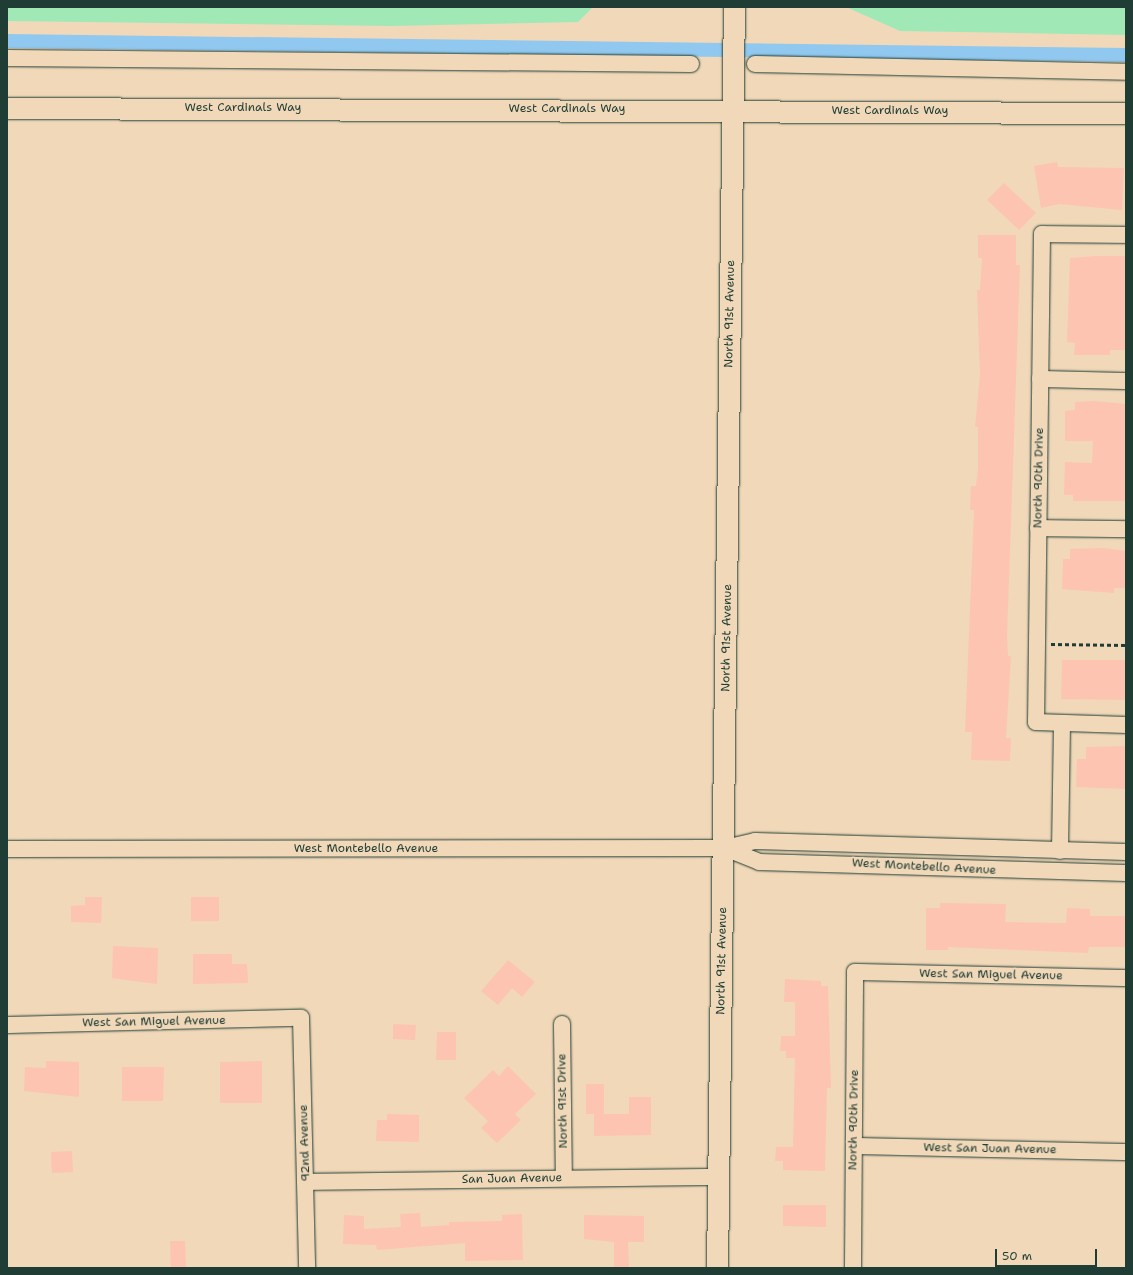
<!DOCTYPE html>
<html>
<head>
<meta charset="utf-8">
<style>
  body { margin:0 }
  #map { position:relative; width:1133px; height:1275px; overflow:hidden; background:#f1d8b9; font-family:"Shantell Sans",sans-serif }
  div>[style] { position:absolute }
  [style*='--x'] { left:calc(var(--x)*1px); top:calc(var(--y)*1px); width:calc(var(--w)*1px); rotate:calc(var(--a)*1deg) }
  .green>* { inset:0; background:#a0e9b7 }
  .canal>* { height:14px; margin:-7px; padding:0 7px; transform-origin:7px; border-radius:7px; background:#91c8ef }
  .building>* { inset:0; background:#fdc4b2 }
  .path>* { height:2.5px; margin-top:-1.25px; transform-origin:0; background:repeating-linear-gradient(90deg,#1f3d34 0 4px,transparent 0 7px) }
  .roads { filter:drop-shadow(0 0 1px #1f3d34) drop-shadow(0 0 1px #1f3d34) }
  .minor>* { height:16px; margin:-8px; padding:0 8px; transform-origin:8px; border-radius:8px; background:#f1d8b9 }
  .major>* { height:21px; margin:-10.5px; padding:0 10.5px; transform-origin:10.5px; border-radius:10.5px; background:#f1d8b9 }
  span { translate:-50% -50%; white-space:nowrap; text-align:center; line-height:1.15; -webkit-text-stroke:3.5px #f1d8b9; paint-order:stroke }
  .street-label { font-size:12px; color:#1f3d34 }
  .frame { position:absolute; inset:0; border:8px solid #1f3d34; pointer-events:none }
  .scale { position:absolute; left:995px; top:1249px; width:102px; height:18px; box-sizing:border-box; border:2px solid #1f3d34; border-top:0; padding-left:5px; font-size:12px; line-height:14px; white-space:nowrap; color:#1f3d34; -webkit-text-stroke:3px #f1d8b9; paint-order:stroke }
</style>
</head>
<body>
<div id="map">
  <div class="green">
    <i style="clip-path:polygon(7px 7px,593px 7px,578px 22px,392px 26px,7px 21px)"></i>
    <i style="clip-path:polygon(846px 7px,1126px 7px,1126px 35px,900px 31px)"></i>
  </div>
  <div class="canal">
    <i style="--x:7;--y:41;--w:1119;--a:0.72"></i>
  </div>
  <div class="building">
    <i style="clip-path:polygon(1057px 162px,1058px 167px,1124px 168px,1122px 210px,1059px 204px,1041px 208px,1034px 166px)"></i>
    <i style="clip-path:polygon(1004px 183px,1036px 213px,1019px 230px,987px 200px)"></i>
    <i style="clip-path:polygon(978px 235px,1016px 235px,1016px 265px,1020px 265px,1007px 636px,1008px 656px,1011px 656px,1006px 738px,1011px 738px,1010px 761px,971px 760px,972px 732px,965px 732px,974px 510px,970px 510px,971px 486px,976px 486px,978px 469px,978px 427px,975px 427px,980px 375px,977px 290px,980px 290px,982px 258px,978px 258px)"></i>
    <i style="clip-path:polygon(1096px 256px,1126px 256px,1126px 350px,1110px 350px,1110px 355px,1074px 355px,1075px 343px,1067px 342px,1070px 258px)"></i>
    <i style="clip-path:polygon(1094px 401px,1126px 404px,1126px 501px,1073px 501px,1073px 495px,1064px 495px,1065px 462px,1092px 463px,1093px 441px,1065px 441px,1065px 411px,1075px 410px,1075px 402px)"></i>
    <i style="clip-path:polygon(1103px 548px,1126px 551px,1126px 588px,1114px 588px,1114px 593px,1062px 589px,1063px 559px,1070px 559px,1070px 549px)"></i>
    <i style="clip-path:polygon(1062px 660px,1126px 660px,1126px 700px,1061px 699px)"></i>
    <i style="clip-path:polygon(1126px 746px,1126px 789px,1076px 787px,1077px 759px,1086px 759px,1086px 747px)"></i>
    <i style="clip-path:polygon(85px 897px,102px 897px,101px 923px,71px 922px,71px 906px,85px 905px)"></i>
    <i style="clip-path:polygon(191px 897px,219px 897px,219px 921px,191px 921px)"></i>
    <i style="clip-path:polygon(940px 903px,1006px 904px,1005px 922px,1066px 923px,1067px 908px,1090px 909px,1090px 916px,1126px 916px,1126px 947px,1089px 947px,1088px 953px,948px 947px,948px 950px,926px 950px,926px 908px,940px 908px)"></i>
    <i style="clip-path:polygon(113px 946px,158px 948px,157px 984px,112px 978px)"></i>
    <i style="clip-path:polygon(193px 954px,232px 954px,232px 964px,247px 964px,248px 983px,193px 984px)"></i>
    <i style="clip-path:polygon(508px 960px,535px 982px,522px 997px,512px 988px,498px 1005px,481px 991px)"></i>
    <i style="clip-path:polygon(785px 979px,821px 981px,821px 986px,828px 986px,831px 1088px,827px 1088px,825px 1171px,783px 1170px,783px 1161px,775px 1161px,776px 1147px,793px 1147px,795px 1058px,786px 1058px,786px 1051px,780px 1051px,781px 1036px,795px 1036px,795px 1002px,784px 1002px)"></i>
    <i style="clip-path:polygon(393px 1024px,416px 1025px,415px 1040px,393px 1039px)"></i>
    <i style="clip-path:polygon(437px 1032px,456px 1032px,456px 1060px,436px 1060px)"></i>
    <i style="clip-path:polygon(46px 1061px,79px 1062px,79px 1097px,24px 1091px,25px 1067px,46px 1068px)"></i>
    <i style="clip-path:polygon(262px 1061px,262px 1103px,220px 1103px,220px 1062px)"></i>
    <i style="clip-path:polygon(508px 1066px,536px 1094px,515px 1114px,521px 1120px,497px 1143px,481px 1128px,488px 1121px,464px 1098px,493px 1070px,499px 1076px)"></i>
    <i style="clip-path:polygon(122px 1067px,164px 1067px,163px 1101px,122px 1101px)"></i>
    <i style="clip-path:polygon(586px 1084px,604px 1084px,604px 1114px,586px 1114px)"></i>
    <i style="clip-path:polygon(629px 1097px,651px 1097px,651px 1135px,594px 1136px,594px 1114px,629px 1114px)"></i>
    <i style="clip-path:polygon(387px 1114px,419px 1115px,419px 1142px,376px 1141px,377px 1120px,387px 1120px)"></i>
    <i style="clip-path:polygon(72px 1151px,73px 1172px,52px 1173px,51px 1152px)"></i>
    <i style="clip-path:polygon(783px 1205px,826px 1205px,826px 1227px,783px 1226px)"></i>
    <i style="clip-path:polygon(420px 1213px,421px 1227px,449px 1225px,449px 1222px,502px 1221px,502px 1215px,522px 1214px,523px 1260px,465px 1261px,465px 1243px,377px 1250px,376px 1245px,343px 1244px,344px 1215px,364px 1216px,364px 1229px,401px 1227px,400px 1214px)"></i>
    <i style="clip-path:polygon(584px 1215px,644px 1216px,644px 1242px,628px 1242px,629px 1268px,614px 1268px,614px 1242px,584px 1239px)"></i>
    <i style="clip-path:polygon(170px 1241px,185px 1241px,186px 1268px,171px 1268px)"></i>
  </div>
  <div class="path">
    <i style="--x:1051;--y:644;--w:75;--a:0.8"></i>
  </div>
  <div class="roads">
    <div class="minor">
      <i style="--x:7;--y:58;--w:684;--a:0.5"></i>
      <i style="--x:755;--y:64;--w:371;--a:1.2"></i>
      <i style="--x:1126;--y:235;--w:84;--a:-179.3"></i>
      <i style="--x:1042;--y:234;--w:488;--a:90.7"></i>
      <i style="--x:1036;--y:722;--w:90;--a:1.9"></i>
      <i style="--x:1040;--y:379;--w:86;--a:1.3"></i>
      <i style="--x:1038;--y:528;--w:88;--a:0.7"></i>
      <i style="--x:725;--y:848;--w:37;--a:22"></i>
      <i style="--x:759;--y:862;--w:367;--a:1.7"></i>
      <i style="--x:7;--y:849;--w:718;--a:-0.08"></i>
      <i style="--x:725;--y:848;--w:31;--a:-13"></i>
      <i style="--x:755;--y:841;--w:371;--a:1.7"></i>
      <i style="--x:1060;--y:851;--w:128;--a:-89.1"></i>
      <i style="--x:562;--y:1024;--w:154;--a:89.3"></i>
      <i style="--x:7;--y:1025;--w:294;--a:-1.4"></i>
      <i style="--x:301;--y:1018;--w:250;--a:88.6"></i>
      <i style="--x:854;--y:1146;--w:272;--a:1.3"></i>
      <i style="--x:306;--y:1182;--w:412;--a:-0.7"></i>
      <i style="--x:853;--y:1268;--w:296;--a:-89.6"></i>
      <i style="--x:855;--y:972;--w:271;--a:1.3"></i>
    </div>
    <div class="major">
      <i style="--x:7;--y:108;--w:1119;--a:0.26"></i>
      <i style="--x:717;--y:1268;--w:1261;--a:-89.23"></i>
    </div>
  </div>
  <div class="street-label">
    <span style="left:243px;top:108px">West Cardinals Way</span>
    <span style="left:567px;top:109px">West Cardinals Way</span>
    <span style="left:890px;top:111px">West Cardinals Way</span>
    <span style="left:730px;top:314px;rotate:-89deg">North 91st Avenue</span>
    <span style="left:1039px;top:478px;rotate:-89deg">North 90th Drive</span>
    <span style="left:727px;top:638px;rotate:-89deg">North 91st Avenue</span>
    <span style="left:366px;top:849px">West Montebello Avenue</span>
    <span style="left:924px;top:867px;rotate:3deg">West Montebello Avenue</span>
    <span style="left:722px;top:961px;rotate:-89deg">North 91st Avenue</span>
    <span style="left:991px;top:975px;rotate:1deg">West San Miguel Avenue</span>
    <span style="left:154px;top:1022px;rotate:-1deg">West San Miguel Avenue</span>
    <span style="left:563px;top:1101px;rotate:-91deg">North 91st Drive</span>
    <span style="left:854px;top:1120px;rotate:-89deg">North 90th Drive</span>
    <span style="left:305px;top:1143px;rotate:-92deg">92nd Avenue</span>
    <span style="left:990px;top:1149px;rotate:1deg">West San Juan Avenue</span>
    <span style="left:512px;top:1179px;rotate:-1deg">San Juan Avenue</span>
  </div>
  <div class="frame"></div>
  <div class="scale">50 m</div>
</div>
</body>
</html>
